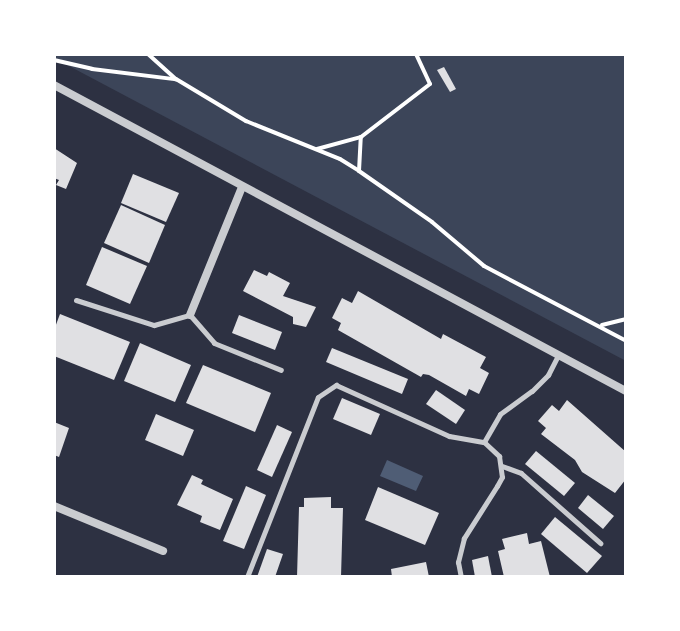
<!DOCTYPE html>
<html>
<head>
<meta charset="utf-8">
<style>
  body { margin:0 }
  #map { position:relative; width:680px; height:631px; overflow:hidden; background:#2d3142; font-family:Merriweather,serif }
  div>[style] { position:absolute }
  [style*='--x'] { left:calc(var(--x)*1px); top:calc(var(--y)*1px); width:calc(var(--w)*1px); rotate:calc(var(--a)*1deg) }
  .green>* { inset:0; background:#3c4559 }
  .water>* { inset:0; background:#4f5d75 }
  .building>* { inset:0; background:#e0e0e3 }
  .path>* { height:4px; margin:-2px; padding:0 2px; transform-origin:2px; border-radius:2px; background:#fff }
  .service>* { height:5px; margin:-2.5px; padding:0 2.5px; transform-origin:2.5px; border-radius:2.5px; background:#caccd0 }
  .minor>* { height:8px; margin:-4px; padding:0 4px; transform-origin:4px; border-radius:4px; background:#caccd0 }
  span { translate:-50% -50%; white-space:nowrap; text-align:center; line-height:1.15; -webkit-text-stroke:6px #fff; paint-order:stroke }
  .frame { position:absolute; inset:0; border:56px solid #fff; pointer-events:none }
</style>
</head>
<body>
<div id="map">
  <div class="green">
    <i style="clip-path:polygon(54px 54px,626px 54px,626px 361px,54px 58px)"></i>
  </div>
  <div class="water">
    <i style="clip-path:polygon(387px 460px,423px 476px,416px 491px,380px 476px)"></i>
  </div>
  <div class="building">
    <i style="clip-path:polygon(444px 67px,456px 89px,450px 92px,437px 70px)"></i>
    <i style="clip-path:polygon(54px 148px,77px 163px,66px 189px,56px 185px,59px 180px,54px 178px)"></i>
    <i style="clip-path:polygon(133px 174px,179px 193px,166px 222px,121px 203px)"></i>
    <i style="clip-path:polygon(121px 205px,165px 225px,149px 263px,104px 243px)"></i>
    <i style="clip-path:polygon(102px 247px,147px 266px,130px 304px,86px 285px)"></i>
    <i style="clip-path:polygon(254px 270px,267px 276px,269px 272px,290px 283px,283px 296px,316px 307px,306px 327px,293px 324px,293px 317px,243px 291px)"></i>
    <i style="clip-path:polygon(358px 291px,441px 339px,443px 334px,486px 357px,480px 368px,489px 373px,479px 394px,469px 389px,466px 396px,429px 375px,423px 374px,421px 377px,338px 330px,341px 323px,332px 318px,342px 298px,352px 303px)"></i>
    <i style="clip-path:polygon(60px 314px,130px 342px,114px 380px,54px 356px,54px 330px)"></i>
    <i style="clip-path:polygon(239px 315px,282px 332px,275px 350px,232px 333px)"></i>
    <i style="clip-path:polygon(140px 343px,191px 365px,175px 402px,124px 381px)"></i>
    <i style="clip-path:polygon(332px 348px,408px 379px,402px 394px,326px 362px)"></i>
    <i style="clip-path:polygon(203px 365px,271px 393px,255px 432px,186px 403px)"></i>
    <i style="clip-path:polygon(436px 390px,465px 410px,456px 424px,426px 404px)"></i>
    <i style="clip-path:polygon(342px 398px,380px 414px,371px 435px,333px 419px)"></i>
    <i style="clip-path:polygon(567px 400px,626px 452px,626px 479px,615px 493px,582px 472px,575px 460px,541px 434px,546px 428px,538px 421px,552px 405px,559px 411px)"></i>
    <i style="clip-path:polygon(156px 414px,194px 430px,183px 456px,145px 440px)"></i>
    <i style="clip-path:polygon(54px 422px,69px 428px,59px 457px,54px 455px)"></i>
    <i style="clip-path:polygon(277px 425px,292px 432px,272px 477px,257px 470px)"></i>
    <i style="clip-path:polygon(536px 451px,575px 483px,564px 496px,525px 464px)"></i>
    <i style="clip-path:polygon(192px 475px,203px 480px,201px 484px,233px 499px,220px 530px,200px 522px,202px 516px,177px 505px)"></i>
    <i style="clip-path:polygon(246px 486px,266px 495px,244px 549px,223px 541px)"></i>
    <i style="clip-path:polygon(378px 487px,439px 513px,425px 545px,365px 520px)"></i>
    <i style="clip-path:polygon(588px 495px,614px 516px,603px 529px,578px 508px)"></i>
    <i style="clip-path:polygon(331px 497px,331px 508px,343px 508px,341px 577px,297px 577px,299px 507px,304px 507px,304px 498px)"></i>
    <i style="clip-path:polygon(555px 517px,602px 556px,587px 573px,541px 534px)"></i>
    <i style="clip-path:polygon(527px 533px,529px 544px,541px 541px,550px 577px,504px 577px,498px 551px,505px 549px,502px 539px)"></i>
    <i style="clip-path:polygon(267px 549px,283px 554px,275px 577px,257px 577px)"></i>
    <i style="clip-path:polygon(488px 556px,492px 577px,475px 577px,472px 560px)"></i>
    <i style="clip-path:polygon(426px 562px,429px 577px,392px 577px,391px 569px)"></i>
  </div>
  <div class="path">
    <i style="--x:148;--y:54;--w:38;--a:42"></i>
    <i style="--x:176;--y:79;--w:82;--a:31"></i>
    <i style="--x:246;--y:121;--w:101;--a:22"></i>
    <i style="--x:340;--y:159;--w:22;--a:32"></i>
    <i style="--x:359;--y:171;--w:89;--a:34.9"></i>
    <i style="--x:432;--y:222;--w:68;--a:40.2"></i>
    <i style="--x:484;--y:266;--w:161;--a:27.8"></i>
    <i style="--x:54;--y:60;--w:39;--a:13"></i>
    <i style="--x:92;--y:69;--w:83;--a:7"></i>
    <i style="--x:317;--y:149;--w:46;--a:-15.3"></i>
    <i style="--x:359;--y:171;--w:34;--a:-87"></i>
    <i style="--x:361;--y:137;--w:87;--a:-37.5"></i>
    <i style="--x:430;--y:84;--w:33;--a:-115"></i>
    <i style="--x:602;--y:325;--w:25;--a:-14"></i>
  </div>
  <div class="service">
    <i style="--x:76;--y:300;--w:82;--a:17.8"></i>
    <i style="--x:154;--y:325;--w:37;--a:-16"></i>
    <i style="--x:190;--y:315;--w:37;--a:49"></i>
    <i style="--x:214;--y:343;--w:72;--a:21.9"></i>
    <i style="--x:484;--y:442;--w:32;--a:-60"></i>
    <i style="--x:500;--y:414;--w:39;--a:-36"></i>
    <i style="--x:532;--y:391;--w:23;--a:-45"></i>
    <i style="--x:548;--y:375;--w:22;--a:-63"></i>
    <i style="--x:502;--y:466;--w:20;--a:20"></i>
    <i style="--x:521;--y:473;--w:106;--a:41.5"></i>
    <i style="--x:247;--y:577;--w:193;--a:-68.5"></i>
    <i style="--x:318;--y:397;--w:22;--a:-34"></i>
    <i style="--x:336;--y:385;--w:124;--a:24.3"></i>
    <i style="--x:449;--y:436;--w:36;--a:10"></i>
    <i style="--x:484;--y:442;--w:21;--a:43"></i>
    <i style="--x:499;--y:456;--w:21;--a:82"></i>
    <i style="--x:502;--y:477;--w:10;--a:119"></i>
    <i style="--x:497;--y:486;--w:62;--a:122.4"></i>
    <i style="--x:464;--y:538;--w:25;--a:104"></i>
    <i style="--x:458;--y:562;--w:15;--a:79"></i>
  </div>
  <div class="minor">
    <i style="--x:54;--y:85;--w:649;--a:28.15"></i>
    <i style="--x:190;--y:315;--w:138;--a:-67.9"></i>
    <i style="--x:54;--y:506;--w:118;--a:22.4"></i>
  </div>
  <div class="frame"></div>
</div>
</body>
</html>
